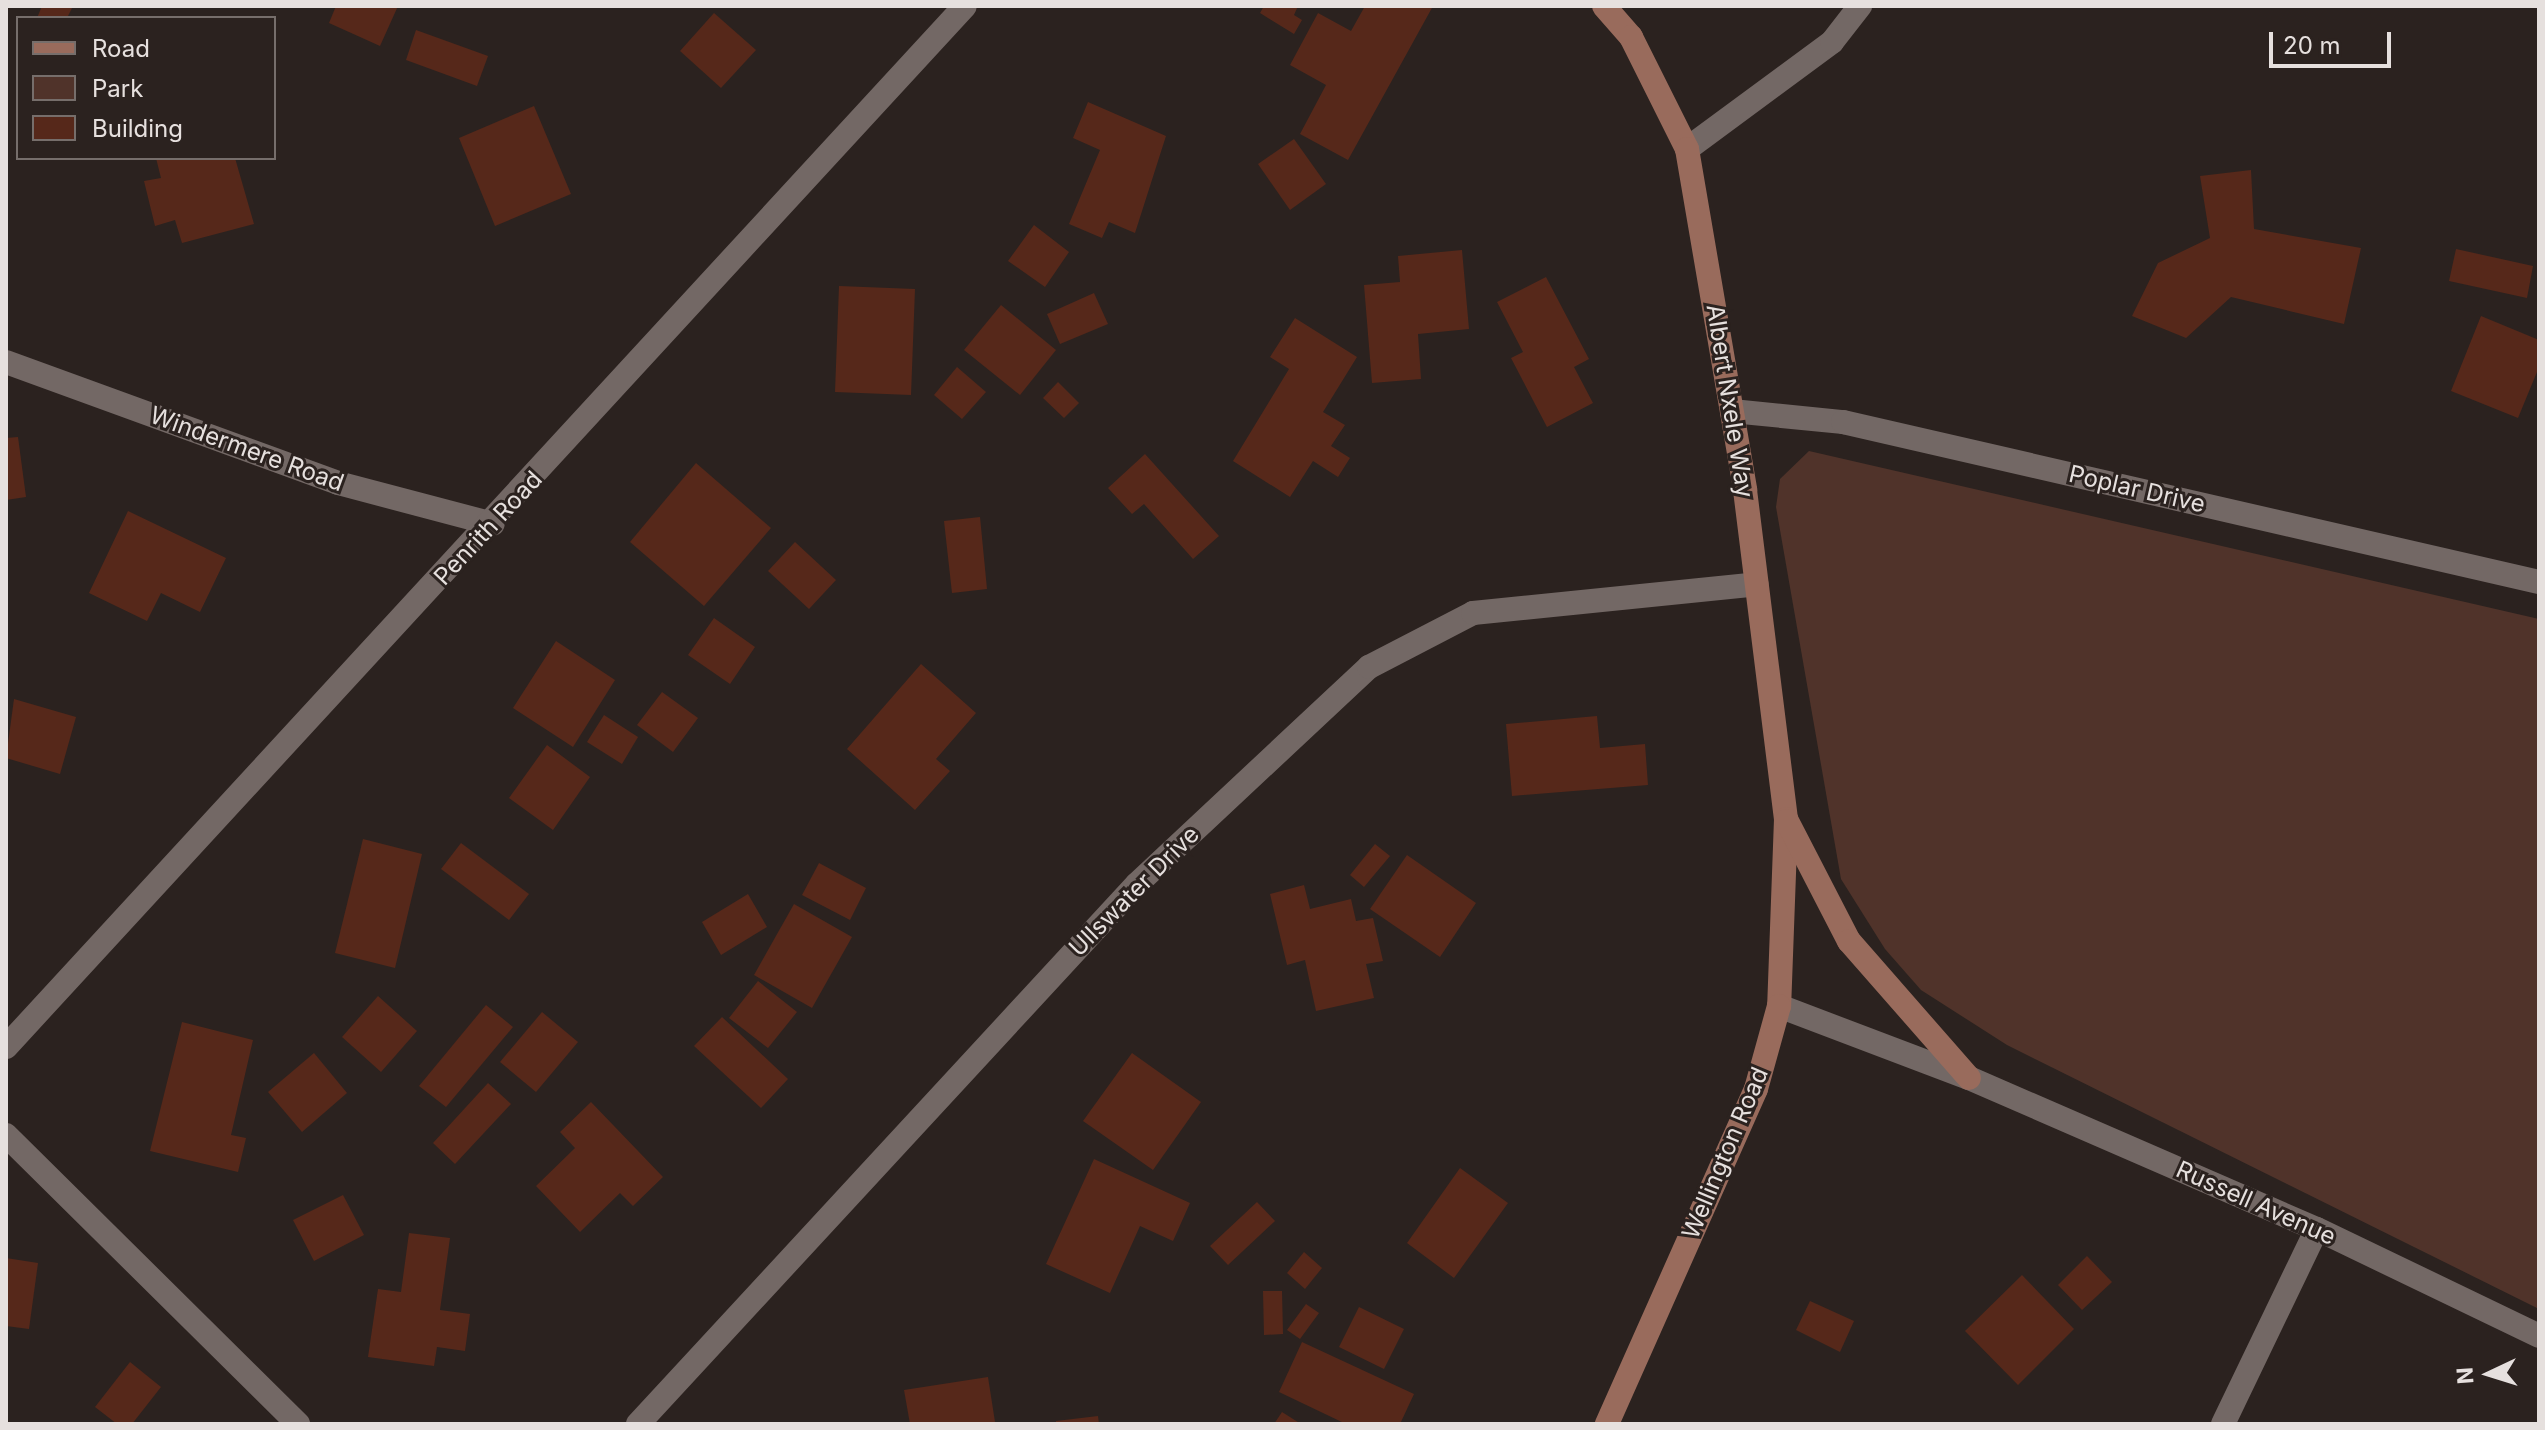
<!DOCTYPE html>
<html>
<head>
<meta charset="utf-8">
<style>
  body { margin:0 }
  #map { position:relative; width:2545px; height:1430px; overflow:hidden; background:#2b221f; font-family:Inter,sans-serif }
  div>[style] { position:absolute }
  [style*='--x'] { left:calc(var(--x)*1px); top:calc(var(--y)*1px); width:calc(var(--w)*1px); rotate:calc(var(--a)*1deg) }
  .green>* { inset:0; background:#50332a }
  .building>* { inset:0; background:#56281a }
  .minor>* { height:24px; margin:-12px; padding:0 12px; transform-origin:12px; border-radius:12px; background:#736865 }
  .tertiary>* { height:24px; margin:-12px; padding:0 12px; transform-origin:12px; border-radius:12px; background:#736865 }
  .secondary>* { height:24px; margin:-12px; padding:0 12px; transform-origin:12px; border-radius:12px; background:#996b5c }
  span { translate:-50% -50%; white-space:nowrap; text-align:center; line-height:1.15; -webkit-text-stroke:6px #2b221f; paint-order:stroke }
  .street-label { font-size:24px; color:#e6e0de }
  .frame { position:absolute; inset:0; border:8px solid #e6e0de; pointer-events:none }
  .legend { position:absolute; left:16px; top:16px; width:260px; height:144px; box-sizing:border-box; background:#2b221f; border:2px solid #766e6b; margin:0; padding:10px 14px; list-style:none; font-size:24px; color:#e6e0de }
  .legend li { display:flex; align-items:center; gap:16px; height:40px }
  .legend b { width:40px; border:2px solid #766e6b }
  .north { position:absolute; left:2449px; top:1334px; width:80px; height:80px; -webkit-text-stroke:6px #2b221f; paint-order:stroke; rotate:266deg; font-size:22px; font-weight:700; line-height:32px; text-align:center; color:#e6e0de }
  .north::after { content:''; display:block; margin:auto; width:28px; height:36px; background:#e6e0de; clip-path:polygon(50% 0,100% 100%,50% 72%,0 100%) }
  .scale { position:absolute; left:2269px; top:32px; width:122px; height:36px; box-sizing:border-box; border:4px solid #e6e0de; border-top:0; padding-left:10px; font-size:24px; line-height:28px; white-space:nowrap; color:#e6e0de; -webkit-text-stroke:6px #2b221f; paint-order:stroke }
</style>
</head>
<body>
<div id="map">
  <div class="green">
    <i style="clip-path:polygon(1809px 451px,2539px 619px,2539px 1309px,2007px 1045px,1921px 990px,1885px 949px,1841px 879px,1776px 507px,1780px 479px)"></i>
  </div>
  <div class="building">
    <i style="clip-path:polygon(42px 6px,73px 6px,67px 18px,37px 18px)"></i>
    <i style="clip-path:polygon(336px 6px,398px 6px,380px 46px,329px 23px)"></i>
    <i style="clip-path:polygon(1264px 6px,1298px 6px,1294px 15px,1302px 20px,1294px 34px,1260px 13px)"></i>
    <i style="clip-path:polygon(1365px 6px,1433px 6px,1348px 160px,1300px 134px,1326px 85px,1290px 65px,1318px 13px,1351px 31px)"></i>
    <i style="clip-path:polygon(714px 13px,756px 50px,721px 88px,680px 51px)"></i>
    <i style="clip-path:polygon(416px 30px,488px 56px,477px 86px,406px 60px)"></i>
    <i style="clip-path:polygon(1088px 102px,1166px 136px,1135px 233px,1109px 222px,1102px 238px,1069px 224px,1100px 150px,1073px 138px)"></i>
    <i style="clip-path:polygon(534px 106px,571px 194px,495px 226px,459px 138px)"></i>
    <i style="clip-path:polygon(1294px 139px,1326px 184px,1290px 210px,1258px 164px)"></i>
    <i style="clip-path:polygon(156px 158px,235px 158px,254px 224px,182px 243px,175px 220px,155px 226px,144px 181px,161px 178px)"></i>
    <i style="clip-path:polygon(2251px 170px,2254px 229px,2361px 248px,2344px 324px,2231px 297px,2186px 338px,2132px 316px,2158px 263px,2210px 238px,2200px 176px)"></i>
    <i style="clip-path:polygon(1034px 225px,1069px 252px,1045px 287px,1008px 261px)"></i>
    <i style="clip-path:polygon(2456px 249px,2533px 266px,2527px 298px,2449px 281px)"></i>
    <i style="clip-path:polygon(1462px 250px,1469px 329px,1418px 334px,1421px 379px,1372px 383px,1364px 285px,1400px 282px,1398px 256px)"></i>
    <i style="clip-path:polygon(1546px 277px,1589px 359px,1574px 367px,1593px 403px,1547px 427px,1511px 358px,1523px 352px,1497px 302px)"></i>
    <i style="clip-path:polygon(839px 286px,915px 289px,911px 395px,835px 392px)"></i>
    <i style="clip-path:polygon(1094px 293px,1108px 324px,1060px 344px,1047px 314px)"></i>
    <i style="clip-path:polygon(1001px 305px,1056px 350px,1020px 395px,964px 350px)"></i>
    <i style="clip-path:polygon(2481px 316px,2539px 340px,2539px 367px,2518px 418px,2451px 391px)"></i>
    <i style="clip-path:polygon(1295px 318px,1357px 357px,1323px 412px,1345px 425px,1331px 446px,1350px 458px,1338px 477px,1313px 461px,1290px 497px,1233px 461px,1289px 369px,1270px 357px)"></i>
    <i style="clip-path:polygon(957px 367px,986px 392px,962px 419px,934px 395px)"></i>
    <i style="clip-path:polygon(1058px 382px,1079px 403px,1064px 418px,1043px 398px)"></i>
    <i style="clip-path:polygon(18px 437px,26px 497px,6px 500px,6px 438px)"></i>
    <i style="clip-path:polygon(1145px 454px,1219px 536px,1193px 559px,1144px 504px,1132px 514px,1108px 488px)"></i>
    <i style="clip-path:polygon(696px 463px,771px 528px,704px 606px,630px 542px)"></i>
    <i style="clip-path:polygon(128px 511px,226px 558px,200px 612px,161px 593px,147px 621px,89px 593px)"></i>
    <i style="clip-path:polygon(980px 517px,987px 589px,952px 593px,944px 521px)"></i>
    <i style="clip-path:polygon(795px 542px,836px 580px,809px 609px,768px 571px)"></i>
    <i style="clip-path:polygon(714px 618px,755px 647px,730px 684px,688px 655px)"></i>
    <i style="clip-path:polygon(556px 641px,615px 680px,573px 747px,513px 708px)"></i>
    <i style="clip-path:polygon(921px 664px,976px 713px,936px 759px,950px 771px,915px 810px,847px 749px)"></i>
    <i style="clip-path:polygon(662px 692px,698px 718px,673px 752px,637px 725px)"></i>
    <i style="clip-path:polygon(14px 699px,76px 717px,60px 774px,6px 758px)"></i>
    <i style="clip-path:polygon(604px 715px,638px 737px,622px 764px,587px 742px)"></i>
    <i style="clip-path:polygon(1597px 716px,1600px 748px,1645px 744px,1648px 785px,1512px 796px,1506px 724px)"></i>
    <i style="clip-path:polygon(547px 745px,590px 777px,553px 830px,509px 798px)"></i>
    <i style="clip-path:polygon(363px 839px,422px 854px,395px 968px,335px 953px)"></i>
    <i style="clip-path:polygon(461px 843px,529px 894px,509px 920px,441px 869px)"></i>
    <i style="clip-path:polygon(1375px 844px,1390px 856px,1364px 887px,1350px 875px)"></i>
    <i style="clip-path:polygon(1407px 855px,1476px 903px,1440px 957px,1370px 909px)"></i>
    <i style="clip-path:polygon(819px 863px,866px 888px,850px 920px,802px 895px)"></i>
    <i style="clip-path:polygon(1304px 885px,1310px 909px,1351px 899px,1356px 921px,1373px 918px,1383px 961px,1366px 964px,1374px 998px,1316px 1011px,1305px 960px,1287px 965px,1270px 894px)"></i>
    <i style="clip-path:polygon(748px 894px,767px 927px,721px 955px,702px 922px)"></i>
    <i style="clip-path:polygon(794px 904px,852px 937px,812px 1008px,754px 975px)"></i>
    <i style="clip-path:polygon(758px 981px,797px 1012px,768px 1048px,729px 1018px)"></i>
    <i style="clip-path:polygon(378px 996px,417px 1031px,381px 1072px,342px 1037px)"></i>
    <i style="clip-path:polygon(486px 1005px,513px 1027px,446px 1107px,419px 1086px)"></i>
    <i style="clip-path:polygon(542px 1012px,578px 1042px,536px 1092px,500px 1062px)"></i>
    <i style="clip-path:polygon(722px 1017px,788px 1079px,761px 1108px,694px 1046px)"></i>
    <i style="clip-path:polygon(182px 1022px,253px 1040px,231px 1135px,246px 1138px,238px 1172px,150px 1151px)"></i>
    <i style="clip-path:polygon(314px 1053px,347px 1093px,302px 1132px,268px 1092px)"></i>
    <i style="clip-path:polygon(1132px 1053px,1201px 1102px,1153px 1170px,1083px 1121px)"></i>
    <i style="clip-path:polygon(488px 1083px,511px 1104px,455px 1164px,433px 1143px)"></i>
    <i style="clip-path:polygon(591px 1102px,663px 1177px,633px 1206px,620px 1193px,580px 1232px,536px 1186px,575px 1148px,560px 1132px)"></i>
    <i style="clip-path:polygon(1094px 1159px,1190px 1203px,1173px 1241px,1140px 1226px,1110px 1293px,1046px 1264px)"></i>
    <i style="clip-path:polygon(1460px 1168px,1508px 1203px,1454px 1278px,1407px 1243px)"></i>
    <i style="clip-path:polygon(343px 1195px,364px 1235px,314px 1261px,293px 1220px)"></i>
    <i style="clip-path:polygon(1257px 1202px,1275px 1221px,1228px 1265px,1210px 1246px)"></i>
    <i style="clip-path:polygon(409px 1233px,450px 1238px,440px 1310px,470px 1314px,465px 1351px,437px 1347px,434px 1366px,368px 1357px,378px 1289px,401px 1292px)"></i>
    <i style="clip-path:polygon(1304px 1252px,1322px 1268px,1305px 1289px,1287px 1273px)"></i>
    <i style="clip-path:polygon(2087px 1256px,2112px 1282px,2082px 1310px,2058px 1285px)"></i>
    <i style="clip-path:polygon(6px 1258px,38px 1263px,29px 1329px,6px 1326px)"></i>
    <i style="clip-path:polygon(2022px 1275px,2074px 1329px,2018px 1385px,1965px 1331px)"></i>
    <i style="clip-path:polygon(1263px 1291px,1282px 1291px,1283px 1334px,1264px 1335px)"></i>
    <i style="clip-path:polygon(1810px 1301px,1854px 1321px,1840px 1352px,1796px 1330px)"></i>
    <i style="clip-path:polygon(1306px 1304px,1319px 1313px,1300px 1339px,1287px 1330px)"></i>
    <i style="clip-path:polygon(1359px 1307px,1404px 1329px,1384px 1369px,1339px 1347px)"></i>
    <i style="clip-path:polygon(1302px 1342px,1414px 1394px,1400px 1424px,1346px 1424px,1279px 1392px)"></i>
    <i style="clip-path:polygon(130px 1362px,161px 1387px,132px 1424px,117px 1424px,95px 1407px)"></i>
    <i style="clip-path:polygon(988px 1377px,995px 1422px,910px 1424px,904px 1390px)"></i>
    <i style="clip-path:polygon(1282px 1412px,1301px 1424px,1274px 1424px)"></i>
    <i style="clip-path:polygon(1098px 1416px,1099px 1424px,1056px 1424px,1056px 1421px)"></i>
  </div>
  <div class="minor">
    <i style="--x:1687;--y:149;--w:180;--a:-36.4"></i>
    <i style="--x:1832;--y:42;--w:46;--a:-52.1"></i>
    <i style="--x:6;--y:362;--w:353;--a:20"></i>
    <i style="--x:338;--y:483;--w:160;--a:14.8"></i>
    <i style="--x:1732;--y:411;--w:112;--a:5.7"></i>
    <i style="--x:1843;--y:422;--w:714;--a:12.95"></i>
    <i style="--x:1779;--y:1006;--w:203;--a:20.8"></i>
    <i style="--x:1969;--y:1078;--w:379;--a:23.5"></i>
    <i style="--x:2317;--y:1229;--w:246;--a:25.7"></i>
    <i style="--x:6;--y:1047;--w:1415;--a:-47.35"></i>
    <i style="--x:6;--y:1135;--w:411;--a:44.7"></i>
    <i style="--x:2223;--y:1424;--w:216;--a:-64.3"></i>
  </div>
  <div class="tertiary">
    <i style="--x:638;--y:1424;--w:735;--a:-47.26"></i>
    <i style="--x:1137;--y:884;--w:318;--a:-43.1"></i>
    <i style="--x:1369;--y:667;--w:117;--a:-27.4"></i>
    <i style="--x:1473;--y:613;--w:285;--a:-5.8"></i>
  </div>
  <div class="secondary">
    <i style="--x:1604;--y:6;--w:41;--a:48.9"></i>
    <i style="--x:1631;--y:37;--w:125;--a:63.4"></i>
    <i style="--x:1687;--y:149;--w:346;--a:80.3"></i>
    <i style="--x:1745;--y:490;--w:332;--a:82.9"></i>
    <i style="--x:1786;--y:819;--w:187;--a:92.1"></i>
    <i style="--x:1779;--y:1006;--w:86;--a:105.5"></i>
    <i style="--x:1756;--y:1089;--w:367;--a:114"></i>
    <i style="--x:1787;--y:821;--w:135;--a:62.7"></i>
    <i style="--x:1849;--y:941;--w:182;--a:48.8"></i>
  </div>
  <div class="street-label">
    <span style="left:1730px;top:401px;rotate:81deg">Albert Nxele Way</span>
    <span style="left:247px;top:449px;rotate:20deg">Windermere Road</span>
    <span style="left:2137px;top:489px;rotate:13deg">Poplar Drive</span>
    <span style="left:488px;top:528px;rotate:-47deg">Penrith Road</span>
    <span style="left:1134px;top:891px;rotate:-45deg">Ullswater Drive</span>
    <span style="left:1725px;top:1153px;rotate:-67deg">Wellington Road</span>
    <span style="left:2256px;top:1203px;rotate:24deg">Russell Avenue</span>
  </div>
  <div class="frame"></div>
  <ul class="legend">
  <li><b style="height:10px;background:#996b5c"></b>Road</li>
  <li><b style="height:22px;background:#50332a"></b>Park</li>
  <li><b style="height:22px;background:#56281a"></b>Building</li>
  </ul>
  <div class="north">N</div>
  <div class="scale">20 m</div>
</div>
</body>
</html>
